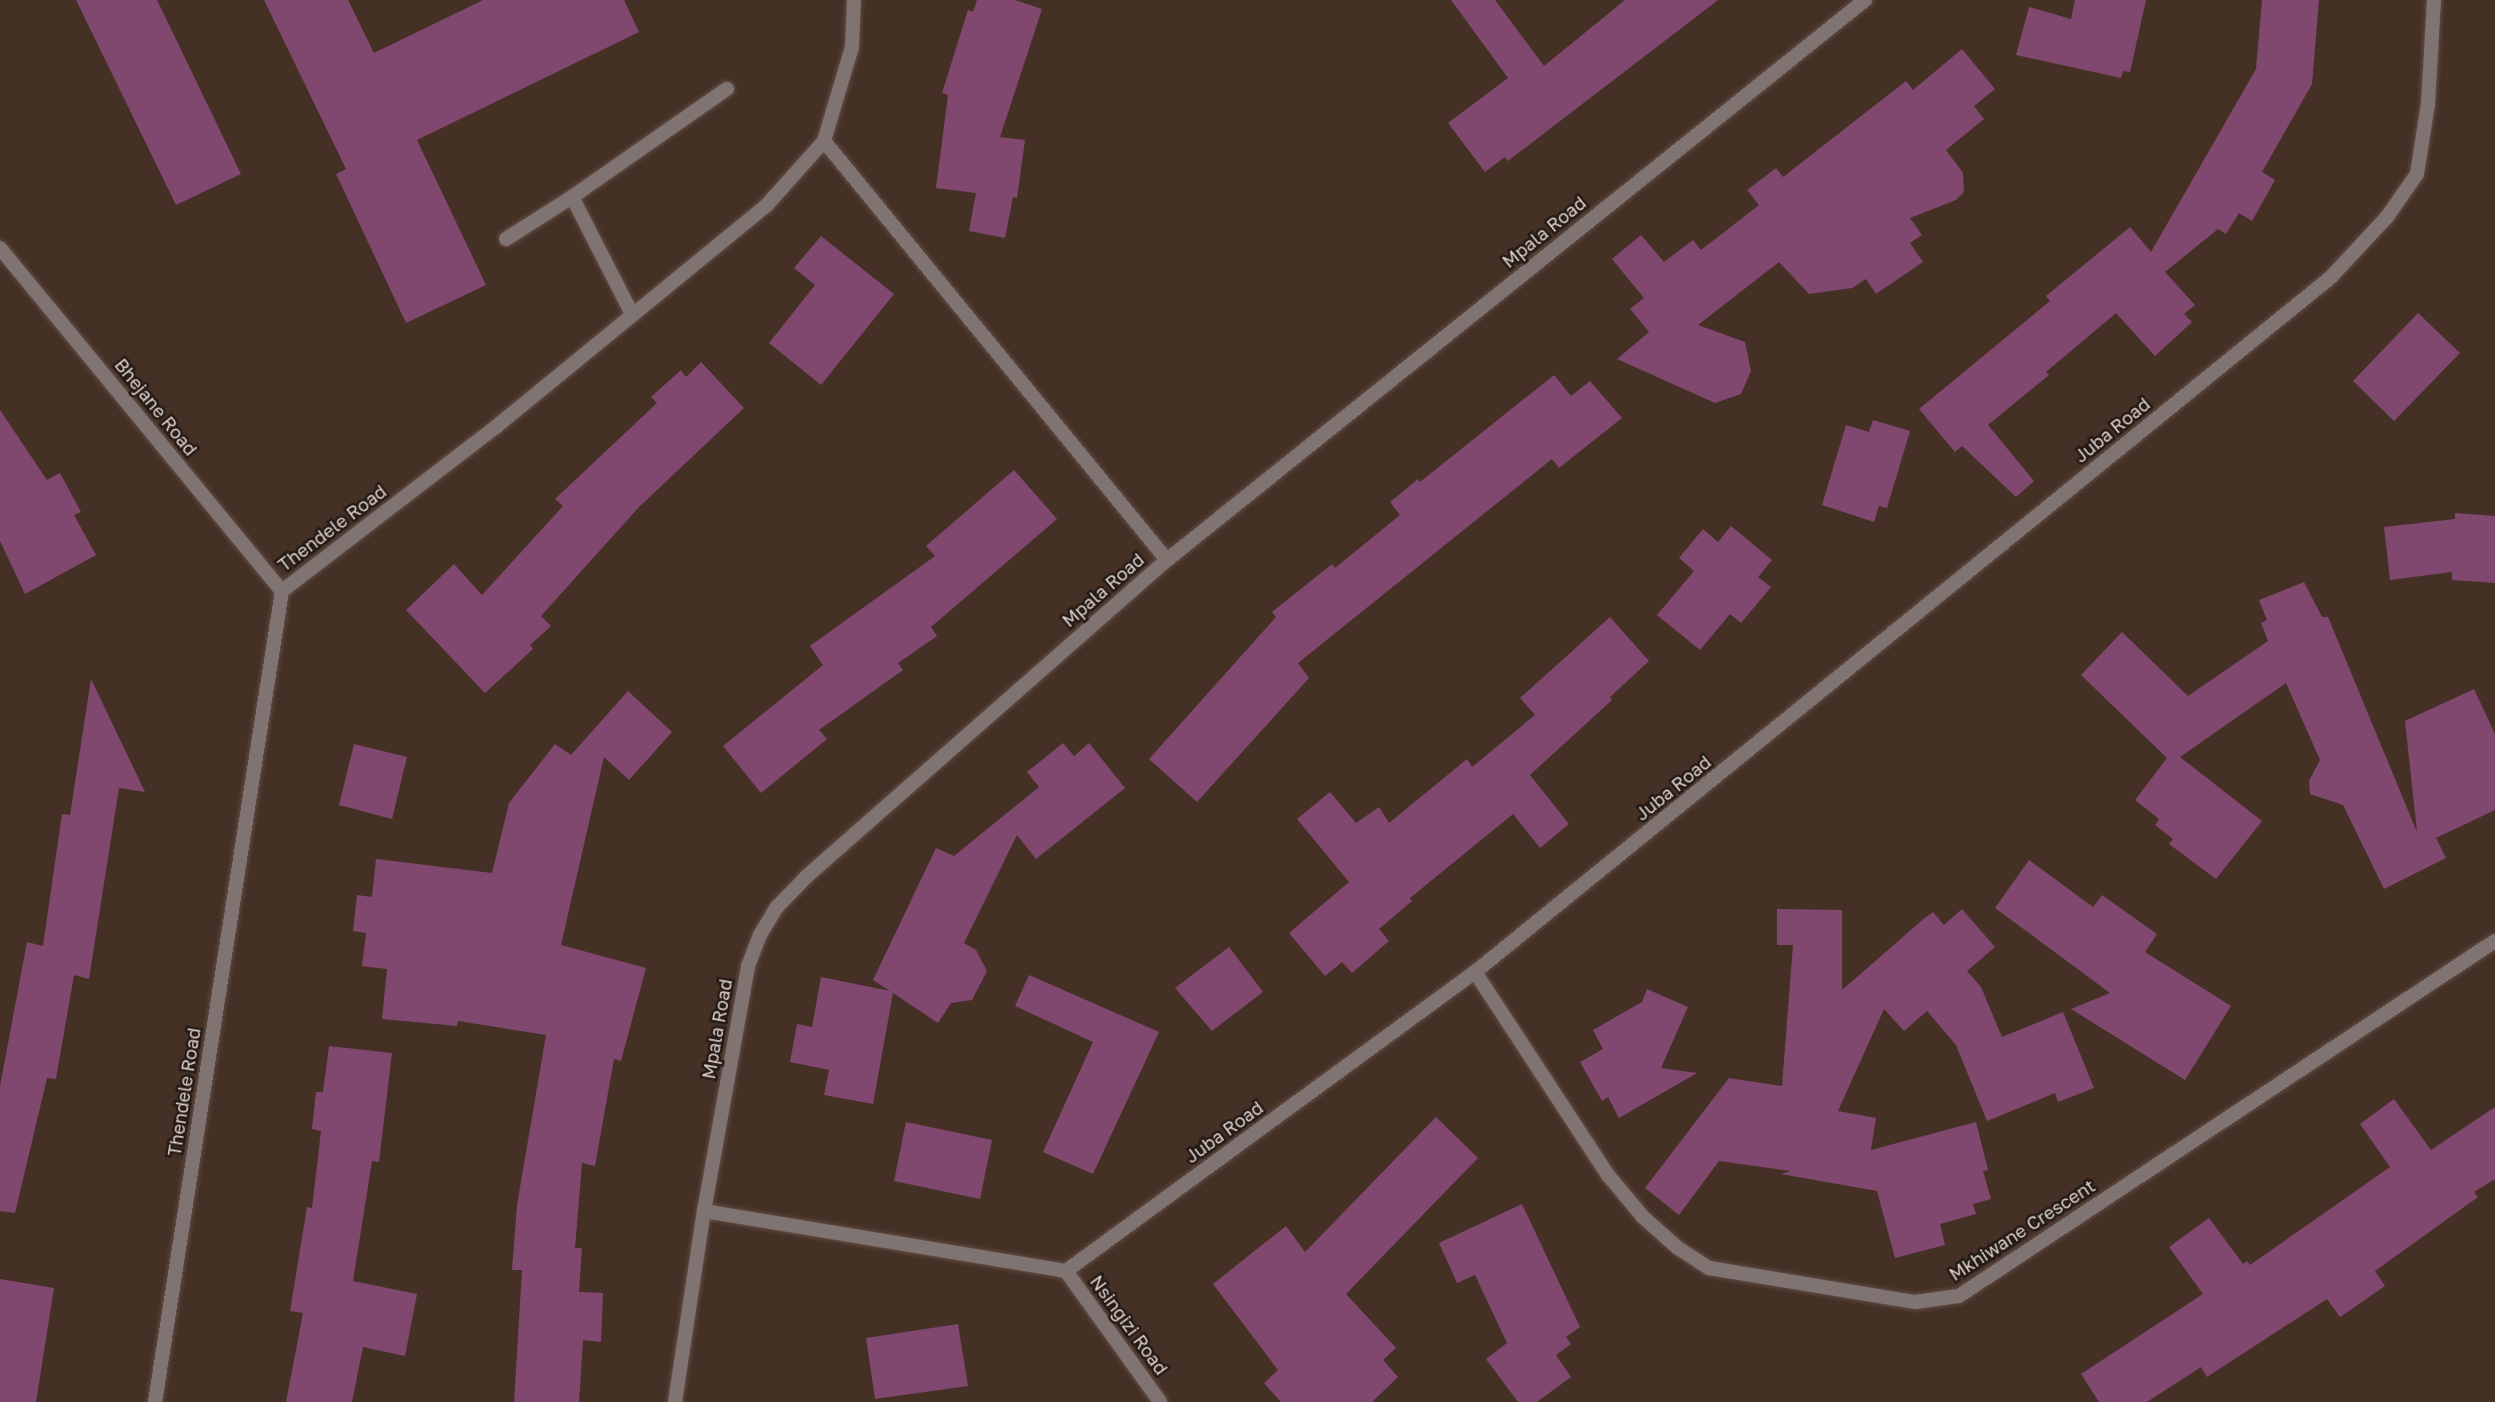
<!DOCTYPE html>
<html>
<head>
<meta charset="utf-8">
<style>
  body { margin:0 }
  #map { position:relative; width:2495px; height:1402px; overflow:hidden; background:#453026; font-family:"Golos Text",sans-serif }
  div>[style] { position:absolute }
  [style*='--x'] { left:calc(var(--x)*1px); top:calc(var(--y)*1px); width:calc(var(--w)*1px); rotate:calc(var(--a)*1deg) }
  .building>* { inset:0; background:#81486f }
  .roads { filter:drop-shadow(0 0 2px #614d44) drop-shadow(0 0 2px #614d44) }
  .service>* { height:14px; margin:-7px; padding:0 7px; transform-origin:7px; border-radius:7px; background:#807472 }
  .minor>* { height:14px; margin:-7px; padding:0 7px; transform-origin:7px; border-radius:7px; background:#807472 }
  span { translate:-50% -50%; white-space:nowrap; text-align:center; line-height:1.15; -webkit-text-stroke:5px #241a16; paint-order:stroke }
  .street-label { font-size:18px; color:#dfd1cb }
</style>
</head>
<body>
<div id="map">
  <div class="building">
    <i style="clip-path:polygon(76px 0,157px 0,241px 174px,176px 205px)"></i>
    <i style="clip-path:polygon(264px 0,348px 0,374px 53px,483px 0,624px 0,639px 32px,417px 140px,486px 285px,406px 323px,336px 174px,346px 169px)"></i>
    <i style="clip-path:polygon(977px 0,1015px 0,1042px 9px,1000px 137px,1025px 140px,1017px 198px,1013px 197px,1005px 238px,969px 231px,976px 193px,936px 188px,948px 95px,942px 93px,968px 10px,973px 12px)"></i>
    <i style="clip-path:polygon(1451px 0,1495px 0,1544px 66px,1625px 0,1718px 0,1508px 161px,1505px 157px,1485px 172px,1448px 123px,1508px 78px)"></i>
    <i style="clip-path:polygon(2075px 0,2146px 0,2130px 72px,2123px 71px,2121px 78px,2016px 55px,2029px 7px,2071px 19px)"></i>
    <i style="clip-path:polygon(2262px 0,2319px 0,2312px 84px,2262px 172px,2275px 180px,2252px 221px,2239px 213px,2226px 234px,2218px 229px,2165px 272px,2195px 305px,2184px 314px,2192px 322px,2155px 356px,2116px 313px,2046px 372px,2049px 375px,1988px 425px,2034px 481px,2016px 497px,1962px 446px,1955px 452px,1919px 409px,2050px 301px,2046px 296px,2130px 227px,2151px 252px,2256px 69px)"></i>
    <i style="clip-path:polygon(1962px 49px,1995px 89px,1974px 106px,1984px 119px,1946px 150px,1963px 173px,1964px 192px,1956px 200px,1910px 218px,1922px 235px,1910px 243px,1923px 262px,1876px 294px,1866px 279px,1852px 288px,1809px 294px,1779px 262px,1698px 325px,1745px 342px,1751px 371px,1741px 394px,1715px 403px,1617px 359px,1649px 332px,1630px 309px,1644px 298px,1612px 259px,1641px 235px,1664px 262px,1693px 240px,1701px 250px,1759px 205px,1747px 190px,1776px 168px,1783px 177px,1906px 81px,1913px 90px)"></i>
    <i style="clip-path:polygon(821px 236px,894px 294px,821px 385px,769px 343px,815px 285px,794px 268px)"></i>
    <i style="clip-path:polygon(2418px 313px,2460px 353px,2394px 421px,2353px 381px)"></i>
    <i style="clip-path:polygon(701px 362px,744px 408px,639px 507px,541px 616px,551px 626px,530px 645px,533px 649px,485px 693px,406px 610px,454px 564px,482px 595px,563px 506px,555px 499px,657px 403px,651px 397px,681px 370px,686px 377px)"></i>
    <i style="clip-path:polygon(1554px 375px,1571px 396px,1590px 381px,1622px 418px,1559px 468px,1552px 459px,1298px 663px,1309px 678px,1197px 802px,1149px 759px,1276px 617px,1272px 612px,1332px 564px,1335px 568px,1400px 515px,1390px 502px,1418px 479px,1420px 482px)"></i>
    <i style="clip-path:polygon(0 410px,47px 480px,60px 473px,81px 512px,74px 515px,96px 555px,25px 594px,0 541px)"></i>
    <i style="clip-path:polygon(1873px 420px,1910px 431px,1887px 508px,1879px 506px,1874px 522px,1822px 505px,1846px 425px,1869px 432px)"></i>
    <i style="clip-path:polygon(1014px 470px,1057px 519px,931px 627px,937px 636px,898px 663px,903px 670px,819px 730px,827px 739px,761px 793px,723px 746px,823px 665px,810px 646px,935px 556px,926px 546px)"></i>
    <i style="clip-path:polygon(2455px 513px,2495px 516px,2495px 583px,2452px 580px,2452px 572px,2390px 580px,2384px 527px,2455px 519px)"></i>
    <i style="clip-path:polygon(1731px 526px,1772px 560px,1758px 577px,1771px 587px,1741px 623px,1730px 614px,1700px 650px,1657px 615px,1694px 571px,1679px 558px,1703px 529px,1718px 542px)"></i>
    <i style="clip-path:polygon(2304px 582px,2322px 617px,2328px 617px,2417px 832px,2405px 721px,2474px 689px,2495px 734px,2495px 810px,2436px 838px,2446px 858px,2384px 889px,2343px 805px,2310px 794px,2309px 781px,2320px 760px,2286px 683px,2180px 757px,2262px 821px,2216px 879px,2169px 844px,2173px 839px,2155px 825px,2159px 819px,2135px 800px,2167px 758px,2081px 675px,2122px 632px,2188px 696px,2268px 641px,2261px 623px,2267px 620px,2259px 600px)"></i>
    <i style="clip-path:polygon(1610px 617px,1649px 661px,1610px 697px,1612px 700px,1530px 775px,1569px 824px,1540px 848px,1513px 814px,1410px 898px,1412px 901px,1379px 929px,1389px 941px,1352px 973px,1342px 962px,1325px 976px,1289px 933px,1349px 882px,1297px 819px,1330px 792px,1356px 823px,1379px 807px,1389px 823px,1467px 759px,1472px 767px,1535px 715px,1520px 698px)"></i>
    <i style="clip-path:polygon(91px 679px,145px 792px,119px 788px,89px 979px,74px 975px,56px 1079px,47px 1078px,15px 1213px,0 1211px,0 1086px,27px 942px,43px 946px,62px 814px,70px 815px)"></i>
    <i style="clip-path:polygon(628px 691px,672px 732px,629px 780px,604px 757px,561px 945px,646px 968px,621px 1061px,614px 1059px,595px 1166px,582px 1163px,575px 1248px,582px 1248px,579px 1292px,603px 1293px,601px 1342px,583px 1340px,579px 1402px,514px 1402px,522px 1270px,512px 1270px,517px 1205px,546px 1035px,458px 1021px,457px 1026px,382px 1019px,387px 969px,362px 966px,366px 933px,353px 931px,357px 895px,372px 897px,376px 859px,492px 873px,509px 803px,555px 744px,571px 755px)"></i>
    <i style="clip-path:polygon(1063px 743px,1074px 756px,1089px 743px,1125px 788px,1036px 859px,1017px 835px,964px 943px,976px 950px,987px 971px,972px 1000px,951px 1003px,938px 1023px,893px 993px,873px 1104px,824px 1095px,829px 1070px,790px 1062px,797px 1024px,812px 1027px,821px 977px,890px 991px,873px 980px,936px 848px,954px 856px,1039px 787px,1027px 772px)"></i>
    <i style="clip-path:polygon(354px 744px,407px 757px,392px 819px,339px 805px)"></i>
    <i style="clip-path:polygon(2029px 860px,2093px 907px,2102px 895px,2157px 934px,2145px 952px,2231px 1006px,2185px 1080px,2071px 1009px,2110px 993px,1995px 908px)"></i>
    <i style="clip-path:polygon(1777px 909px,1842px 910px,1842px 990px,1927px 916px,1925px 918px,1933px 912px,1944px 925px,1962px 909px,1995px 947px,1967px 971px,1981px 987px,2002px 1037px,2063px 1012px,2094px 1088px,2058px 1102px,2055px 1093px,1987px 1121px,1956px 1045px,1927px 1011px,1904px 1031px,1884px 1009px,1838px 1111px,1876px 1118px,1871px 1150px,1976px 1122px,1988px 1170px,1983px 1171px,1991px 1199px,1973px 1204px,1976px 1214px,1940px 1224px,1945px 1245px,1895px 1258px,1877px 1191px,1781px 1174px,1791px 1171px,1719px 1161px,1679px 1215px,1645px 1188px,1729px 1078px,1782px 1086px,1793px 945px,1777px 945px)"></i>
    <i style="clip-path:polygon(1229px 947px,1263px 992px,1212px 1031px,1175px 988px)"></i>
    <i style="clip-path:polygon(1029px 975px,1159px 1032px,1093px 1174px,1043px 1152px,1093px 1042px,1015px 1006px)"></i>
    <i style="clip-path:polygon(1647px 989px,1688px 1007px,1661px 1068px,1697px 1073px,1619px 1118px,1608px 1097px,1602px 1101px,1580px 1062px,1603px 1049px,1593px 1030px,1642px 1002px)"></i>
    <i style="clip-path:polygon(329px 1046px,392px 1053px,379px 1162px,372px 1161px,353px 1281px,417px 1294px,405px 1356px,363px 1347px,352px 1402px,286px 1402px,303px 1313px,290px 1311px,307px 1207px,312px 1208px,321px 1131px,312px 1129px,316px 1092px,323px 1092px)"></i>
    <i style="clip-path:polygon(2394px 1099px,2431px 1150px,2495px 1107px,2495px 1179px,2474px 1192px,2478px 1197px,2375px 1271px,2385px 1286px,2340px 1317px,2327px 1299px,2207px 1377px,2201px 1367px,2147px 1402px,2099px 1402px,2081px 1374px,2203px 1294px,2169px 1247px,2209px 1218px,2243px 1264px,2247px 1261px,2250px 1265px,2390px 1167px,2360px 1124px)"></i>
    <i style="clip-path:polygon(1436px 1117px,1478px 1158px,1346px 1294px,1396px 1348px,1383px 1360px,1398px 1377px,1372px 1402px,1281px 1402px,1264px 1383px,1278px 1370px,1213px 1284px,1286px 1226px,1305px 1252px)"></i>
    <i style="clip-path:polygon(906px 1122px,992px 1140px,980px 1199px,894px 1181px)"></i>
    <i style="clip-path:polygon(1522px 1204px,1580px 1327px,1566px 1337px,1571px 1344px,1556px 1355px,1571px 1377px,1537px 1402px,1518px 1402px,1486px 1359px,1507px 1343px,1475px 1275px,1457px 1283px,1439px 1243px)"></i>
    <i style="clip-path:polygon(0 1279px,54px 1288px,36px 1402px,0 1402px)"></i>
    <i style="clip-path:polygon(958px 1324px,968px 1386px,875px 1399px,866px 1338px)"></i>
  </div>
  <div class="roads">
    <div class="service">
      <i style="--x:506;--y:239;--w:78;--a:-32.5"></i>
      <i style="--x:632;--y:314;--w:131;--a:-117.1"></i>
      <i style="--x:572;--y:197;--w:189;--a:-34.9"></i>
    </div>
    <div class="minor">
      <i style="--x:824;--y:141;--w:541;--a:50.7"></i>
      <i style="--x:0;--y:248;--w:444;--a:50.6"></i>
      <i style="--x:1475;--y:972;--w:243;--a:56.8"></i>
      <i style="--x:1608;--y:1175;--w:55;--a:50.2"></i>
      <i style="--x:1643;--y:1217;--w:47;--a:41.5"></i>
      <i style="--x:1678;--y:1248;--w:37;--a:33"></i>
      <i style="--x:1709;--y:1268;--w:209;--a:9.4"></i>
      <i style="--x:1915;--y:1302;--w:44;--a:-7.8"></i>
      <i style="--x:1959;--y:1296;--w:643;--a:-33.52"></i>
      <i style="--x:704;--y:1211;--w:367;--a:9.4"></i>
      <i style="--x:1066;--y:1271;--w:507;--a:-36.17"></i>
      <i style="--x:1475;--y:972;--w:1103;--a:-39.07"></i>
      <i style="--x:2331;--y:277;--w:82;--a:-47"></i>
      <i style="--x:2387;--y:217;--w:52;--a:-55.1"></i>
      <i style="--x:2417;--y:174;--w:71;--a:-81.1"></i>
      <i style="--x:2428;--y:104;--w:104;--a:-86.7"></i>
      <i style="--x:1066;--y:1271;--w:161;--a:54.3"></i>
      <i style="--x:155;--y:1402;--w:821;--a:-81.1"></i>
      <i style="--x:282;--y:591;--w:271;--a:-37.5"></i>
      <i style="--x:497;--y:426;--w:348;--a:-39.3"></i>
      <i style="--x:766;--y:206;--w:87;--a:-48.3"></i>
      <i style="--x:824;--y:141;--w:98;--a:-73.4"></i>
      <i style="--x:852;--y:47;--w:47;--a:-87.6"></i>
      <i style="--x:675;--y:1402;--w:193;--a:-81.4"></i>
      <i style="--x:704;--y:1211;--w:249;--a:-79.8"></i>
      <i style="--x:748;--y:966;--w:33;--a:-69"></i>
      <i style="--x:760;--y:935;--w:33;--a:-59"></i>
      <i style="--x:777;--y:907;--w:43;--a:-45.9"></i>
      <i style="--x:807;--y:876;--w:479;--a:-41.3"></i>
      <i style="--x:1167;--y:560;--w:895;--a:-38.74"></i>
    </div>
  </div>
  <div class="street-label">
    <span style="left:1544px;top:232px;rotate:-39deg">Mpala Road</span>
    <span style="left:156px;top:407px;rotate:51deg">Bhejane Road</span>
    <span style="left:2112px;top:430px;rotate:-39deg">Juba Road</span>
    <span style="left:332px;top:528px;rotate:-37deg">Thendele Road</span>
    <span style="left:1103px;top:590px;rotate:-41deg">Mpala Road</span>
    <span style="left:1673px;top:788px;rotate:-39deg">Juba Road</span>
    <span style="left:717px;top:1029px;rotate:-80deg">Mpala Road</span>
    <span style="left:184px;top:1092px;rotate:-81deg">Thendele Road</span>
    <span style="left:1224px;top:1132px;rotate:-36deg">Juba Road</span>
    <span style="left:2022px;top:1230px;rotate:-33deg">Mkhiwane Crescent</span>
    <span style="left:1129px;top:1325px;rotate:54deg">Nsingizi Road</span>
  </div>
</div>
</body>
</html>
